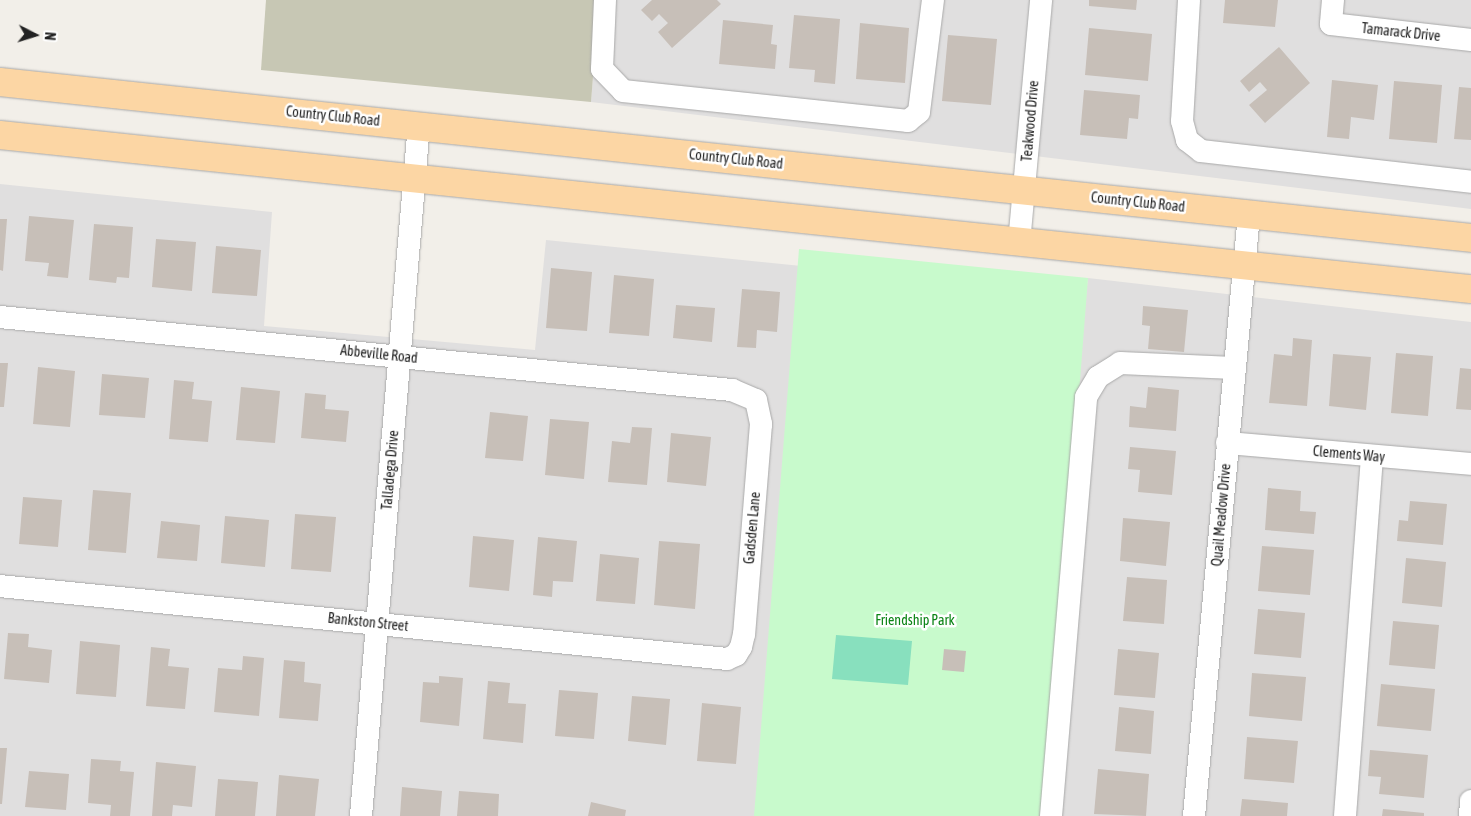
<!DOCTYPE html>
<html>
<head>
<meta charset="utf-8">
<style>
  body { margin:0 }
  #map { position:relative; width:1471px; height:816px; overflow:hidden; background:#f2efe9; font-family:"Asap Condensed",sans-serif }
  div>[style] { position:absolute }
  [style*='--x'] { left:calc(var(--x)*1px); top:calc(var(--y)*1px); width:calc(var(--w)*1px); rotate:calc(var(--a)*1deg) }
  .residential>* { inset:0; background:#e0dfdf }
  .construction>* { inset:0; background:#c7c7b4 }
  .park>* { inset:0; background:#c8facc }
  .pitch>* { inset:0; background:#88e0be }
  .building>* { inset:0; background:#c7bfb8 }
  .roads { filter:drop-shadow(0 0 1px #a9a9a9) drop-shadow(0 0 1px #a9a9a9) }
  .minor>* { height:22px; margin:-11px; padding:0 11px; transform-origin:11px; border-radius:11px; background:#fff }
  .major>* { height:28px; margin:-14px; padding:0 14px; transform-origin:14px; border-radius:14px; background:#fcd6a4 }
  span { translate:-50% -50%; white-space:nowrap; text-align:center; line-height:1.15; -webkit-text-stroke:5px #fff; paint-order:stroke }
  .street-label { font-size:14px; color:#222 }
  .park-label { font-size:14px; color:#0c8416 }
  .north { position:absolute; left:10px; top:10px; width:50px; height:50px; -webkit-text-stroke:4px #fff; paint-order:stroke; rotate:95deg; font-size:14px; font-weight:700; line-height:20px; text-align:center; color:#222 }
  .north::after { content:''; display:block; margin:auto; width:18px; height:22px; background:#222; clip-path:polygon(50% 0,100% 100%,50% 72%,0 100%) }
</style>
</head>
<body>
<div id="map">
  <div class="residential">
    <i style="clip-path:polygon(599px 0,1471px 0,1471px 209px,591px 102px)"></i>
    <i style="clip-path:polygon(0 184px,272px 212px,264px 326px,535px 350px,546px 240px,1086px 295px,1088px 278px,1471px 322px,1471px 816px,0 816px)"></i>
  </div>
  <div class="construction">
    <i style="clip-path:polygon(266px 0,599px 0,591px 102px,261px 70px)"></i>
  </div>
  <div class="park">
    <i style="clip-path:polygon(799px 249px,1088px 278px,1046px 816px,754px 816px)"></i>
  </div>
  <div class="pitch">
    <i style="clip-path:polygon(836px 635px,912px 641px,908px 685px,832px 679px)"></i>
  </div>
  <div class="building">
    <i style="clip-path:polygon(652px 0,717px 0,721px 4px,672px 48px,658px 32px,668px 23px,659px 14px,652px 21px,641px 10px)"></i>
    <i style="clip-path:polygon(1089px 0,1137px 0,1136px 10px,1089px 6px)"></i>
    <i style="clip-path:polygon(1225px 0,1278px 0,1275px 27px,1223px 23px)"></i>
    <i style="clip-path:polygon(794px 15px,840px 19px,835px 84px,814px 82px,815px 70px,789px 68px)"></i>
    <i style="clip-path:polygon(723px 20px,773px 25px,771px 44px,777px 45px,775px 69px,719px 64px)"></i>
    <i style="clip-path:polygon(860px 23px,909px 28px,905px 83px,856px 79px)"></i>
    <i style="clip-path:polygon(1089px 28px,1152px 34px,1148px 81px,1085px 75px)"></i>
    <i style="clip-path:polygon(948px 35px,997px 39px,991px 105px,942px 101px)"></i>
    <i style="clip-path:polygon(1279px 47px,1310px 83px,1265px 123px,1249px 105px,1267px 90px,1260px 82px,1249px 92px,1240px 81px)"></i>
    <i style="clip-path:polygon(1332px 80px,1378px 85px,1374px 120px,1351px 117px,1349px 139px,1327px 137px)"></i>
    <i style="clip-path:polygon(1394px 81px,1442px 85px,1437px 143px,1389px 139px)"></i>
    <i style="clip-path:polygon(1459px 87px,1471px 88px,1471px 140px,1454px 139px)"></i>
    <i style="clip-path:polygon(1084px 90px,1140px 95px,1138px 119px,1129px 118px,1127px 139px,1080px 135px)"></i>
    <i style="clip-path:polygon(29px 216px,74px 220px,68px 278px,47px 276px,49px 263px,25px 261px)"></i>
    <i style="clip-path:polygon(0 219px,7px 219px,3px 271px,0 270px)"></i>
    <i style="clip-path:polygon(94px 224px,133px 227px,129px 278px,117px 277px,116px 283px,89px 280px)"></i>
    <i style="clip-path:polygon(156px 239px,196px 242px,192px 291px,152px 287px)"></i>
    <i style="clip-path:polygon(216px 246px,261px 250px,257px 296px,212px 293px)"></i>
    <i style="clip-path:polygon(551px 268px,592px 272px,587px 331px,546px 328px)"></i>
    <i style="clip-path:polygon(614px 275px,654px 279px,649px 336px,609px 333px)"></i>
    <i style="clip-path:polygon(742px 289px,780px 292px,777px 332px,757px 330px,756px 348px,737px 347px)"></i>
    <i style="clip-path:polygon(676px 305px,715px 308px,712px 342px,673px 338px)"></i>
    <i style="clip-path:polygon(1143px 306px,1188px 310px,1184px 352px,1148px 349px,1150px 326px,1142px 325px)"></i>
    <i style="clip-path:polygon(1293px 338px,1312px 340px,1307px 406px,1269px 403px,1274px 354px,1292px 356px)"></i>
    <i style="clip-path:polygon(1396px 353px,1433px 356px,1428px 416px,1391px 413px)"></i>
    <i style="clip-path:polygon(1333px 354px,1371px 357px,1366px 410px,1329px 406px)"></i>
    <i style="clip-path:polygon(0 363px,8px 363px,4px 407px,0 407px)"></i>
    <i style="clip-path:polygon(38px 367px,75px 371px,70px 427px,33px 424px)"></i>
    <i style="clip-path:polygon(1460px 368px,1471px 369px,1471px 410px,1456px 409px)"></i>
    <i style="clip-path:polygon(102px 374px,149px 378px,145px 418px,99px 415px)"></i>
    <i style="clip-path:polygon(174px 380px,194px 382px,192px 399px,212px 401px,208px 442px,169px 439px)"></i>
    <i style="clip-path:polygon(241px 387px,280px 391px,275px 443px,236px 440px)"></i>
    <i style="clip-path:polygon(1148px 387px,1179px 390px,1176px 431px,1129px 427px,1130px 406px,1146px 408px)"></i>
    <i style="clip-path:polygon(305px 393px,326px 395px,325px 409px,349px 411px,346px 442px,301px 438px)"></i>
    <i style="clip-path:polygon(490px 412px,528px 416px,523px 461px,485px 458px)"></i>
    <i style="clip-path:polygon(550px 419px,589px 422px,584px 479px,545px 475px)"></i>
    <i style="clip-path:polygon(632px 427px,652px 428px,647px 485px,608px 482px,612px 441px,630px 443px)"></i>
    <i style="clip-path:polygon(671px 433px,711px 437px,706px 486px,667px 482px)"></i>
    <i style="clip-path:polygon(1130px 447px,1176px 451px,1172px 495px,1138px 492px,1140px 470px,1128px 469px)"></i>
    <i style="clip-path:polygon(1268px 488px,1301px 491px,1300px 511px,1316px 512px,1314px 534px,1265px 530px)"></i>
    <i style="clip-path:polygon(93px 490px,131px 493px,126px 553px,88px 550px)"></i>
    <i style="clip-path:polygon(23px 497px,62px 500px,58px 547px,19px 544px)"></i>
    <i style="clip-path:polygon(1410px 501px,1447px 504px,1443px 545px,1397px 541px,1399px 520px,1408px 521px)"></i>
    <i style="clip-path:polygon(295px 514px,336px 517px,331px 572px,291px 569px)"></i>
    <i style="clip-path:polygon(225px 516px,269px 520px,265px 567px,221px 563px)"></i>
    <i style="clip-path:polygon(1123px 518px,1170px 522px,1166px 566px,1120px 561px)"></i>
    <i style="clip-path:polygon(161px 521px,200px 525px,197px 561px,157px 558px)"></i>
    <i style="clip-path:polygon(473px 536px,514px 540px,509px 591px,469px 587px)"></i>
    <i style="clip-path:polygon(538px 537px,577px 541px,573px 582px,553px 581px,552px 597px,533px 595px)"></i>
    <i style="clip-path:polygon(659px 541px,700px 544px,695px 609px,654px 605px)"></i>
    <i style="clip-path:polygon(1262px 546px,1314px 550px,1310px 595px,1258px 591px)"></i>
    <i style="clip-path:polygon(600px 554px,639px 558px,635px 604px,596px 601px)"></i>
    <i style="clip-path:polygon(1406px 558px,1446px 562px,1442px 607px,1402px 603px)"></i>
    <i style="clip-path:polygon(1127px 577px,1167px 580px,1164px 624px,1123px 621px)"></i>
    <i style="clip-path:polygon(1258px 609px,1305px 613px,1301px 658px,1254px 654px)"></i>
    <i style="clip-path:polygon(1393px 621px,1439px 625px,1435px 669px,1389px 665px)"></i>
    <i style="clip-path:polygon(8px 633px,29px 634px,28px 647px,52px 650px,49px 683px,4px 679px)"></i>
    <i style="clip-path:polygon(80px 641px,120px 645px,116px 697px,76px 694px)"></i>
    <i style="clip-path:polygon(151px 647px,170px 649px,168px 666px,189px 668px,185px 709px,146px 706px)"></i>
    <i style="clip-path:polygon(944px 649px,966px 651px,964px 672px,942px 670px)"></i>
    <i style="clip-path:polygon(1118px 649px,1159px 653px,1155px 698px,1114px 695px)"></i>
    <i style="clip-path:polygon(243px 656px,264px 658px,259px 716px,214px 712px,218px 668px,242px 670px)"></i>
    <i style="clip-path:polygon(284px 660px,305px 662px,304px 682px,321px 684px,318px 721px,279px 718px)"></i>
    <i style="clip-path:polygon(1252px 673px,1306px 677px,1302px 721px,1249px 716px)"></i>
    <i style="clip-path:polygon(439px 676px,463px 678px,459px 726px,420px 722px,423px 682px,439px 683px)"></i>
    <i style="clip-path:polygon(488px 681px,510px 683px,508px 703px,526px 704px,523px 743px,483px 739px)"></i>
    <i style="clip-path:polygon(1381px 684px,1435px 689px,1431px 731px,1377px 726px)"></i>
    <i style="clip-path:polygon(559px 690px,598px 693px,594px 739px,555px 736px)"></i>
    <i style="clip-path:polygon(632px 696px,670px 699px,666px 745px,628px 741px)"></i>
    <i style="clip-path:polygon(702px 703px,741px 707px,736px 764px,697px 761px)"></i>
    <i style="clip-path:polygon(1119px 707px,1154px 711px,1151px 754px,1115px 751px)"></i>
    <i style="clip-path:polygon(1247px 737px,1298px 741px,1294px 783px,1244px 779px)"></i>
    <i style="clip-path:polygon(0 748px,7px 748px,2px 804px,0 804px)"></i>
    <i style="clip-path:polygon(1370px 750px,1428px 755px,1424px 798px,1379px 794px,1381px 777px,1368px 776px)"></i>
    <i style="clip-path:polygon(91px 759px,121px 761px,120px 771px,134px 772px,130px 816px,110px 816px,111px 805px,88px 803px)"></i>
    <i style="clip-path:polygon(156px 762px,196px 766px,192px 807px,173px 805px,172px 816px,152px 816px)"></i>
    <i style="clip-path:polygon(1098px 769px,1149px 774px,1146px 816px,1094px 814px)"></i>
    <i style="clip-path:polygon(29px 771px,69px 774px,66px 810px,25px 807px)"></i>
    <i style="clip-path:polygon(279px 775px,319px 779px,315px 816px,276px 816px)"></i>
    <i style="clip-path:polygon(218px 779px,258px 782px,255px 816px,215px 816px)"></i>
    <i style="clip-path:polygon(402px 787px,442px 791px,440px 816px,400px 816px)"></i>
    <i style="clip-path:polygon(459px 791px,499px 794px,498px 816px,457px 816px)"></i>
    <i style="clip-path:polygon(1242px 799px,1288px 803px,1287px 816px,1240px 816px)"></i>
    <i style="clip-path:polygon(591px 802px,626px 810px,625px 816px,588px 816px)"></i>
    <i style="clip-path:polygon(1383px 809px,1424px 813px,1424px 816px,1382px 816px)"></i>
  </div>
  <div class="roads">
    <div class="minor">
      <i style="--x:605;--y:0;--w:69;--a:92.5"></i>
      <i style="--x:602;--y:69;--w:30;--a:46"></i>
      <i style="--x:623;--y:91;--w:287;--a:6"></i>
      <i style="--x:908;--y:121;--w:14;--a:-39"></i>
      <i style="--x:919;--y:112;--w:113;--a:-82.9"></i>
      <i style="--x:1189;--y:0;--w:121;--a:93.3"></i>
      <i style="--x:1182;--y:121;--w:20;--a:75"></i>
      <i style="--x:1187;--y:140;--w:18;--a:38"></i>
      <i style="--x:1201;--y:151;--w:272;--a:6.5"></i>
      <i style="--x:1333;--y:0;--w:24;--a:95"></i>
      <i style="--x:1331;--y:24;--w:141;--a:6.5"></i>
      <i style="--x:1019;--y:243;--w:244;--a:-84.8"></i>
      <i style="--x:0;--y:317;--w:736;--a:5.7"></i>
      <i style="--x:732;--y:390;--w:26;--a:23"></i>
      <i style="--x:756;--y:400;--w:25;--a:78"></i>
      <i style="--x:761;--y:424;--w:211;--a:94.6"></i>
      <i style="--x:744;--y:634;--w:13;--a:103"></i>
      <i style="--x:741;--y:647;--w:9;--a:122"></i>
      <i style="--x:736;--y:655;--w:10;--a:156"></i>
      <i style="--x:727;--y:659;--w:731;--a:-174.27"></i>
      <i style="--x:1227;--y:443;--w:245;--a:4.9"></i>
      <i style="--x:361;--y:816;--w:694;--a:-85.21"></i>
      <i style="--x:1051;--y:816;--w:420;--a:-85.2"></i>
      <i style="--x:1086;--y:397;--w:23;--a:-59"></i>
      <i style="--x:1098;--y:377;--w:26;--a:-32"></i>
      <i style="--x:1120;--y:363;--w:114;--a:2.5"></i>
      <i style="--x:1194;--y:816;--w:605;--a:-84.78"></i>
      <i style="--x:1345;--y:816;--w:361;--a:-85.7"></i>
      <i style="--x:1470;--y:816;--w:15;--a:-86"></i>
    </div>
    <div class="major">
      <i style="--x:0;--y:82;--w:1479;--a:6.05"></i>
      <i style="--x:0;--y:135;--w:1479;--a:5.98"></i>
    </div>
  </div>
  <div class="street-label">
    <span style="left:1401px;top:32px;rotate:6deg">Tamarack Drive</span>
    <span style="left:333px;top:116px;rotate:6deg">Country Club Road</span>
    <span style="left:1030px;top:121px;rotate:-85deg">Teakwood Drive</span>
    <span style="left:736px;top:159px;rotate:6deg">Country Club Road</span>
    <span style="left:1138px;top:202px;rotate:6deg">Country Club Road</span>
    <span style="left:379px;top:354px;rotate:6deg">Abbeville Road</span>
    <span style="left:1349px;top:454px;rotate:5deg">Clements Way</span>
    <span style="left:390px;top:470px;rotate:-85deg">Talladega Drive</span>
    <span style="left:1221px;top:515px;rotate:-85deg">Quail Meadow Drive</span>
    <span style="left:752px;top:528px;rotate:-85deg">Gadsden Lane</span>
    <span style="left:368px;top:622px;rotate:6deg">Bankston Street</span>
  </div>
  <div class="park-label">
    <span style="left:915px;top:620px">Friendship Park</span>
  </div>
  <div class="north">N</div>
</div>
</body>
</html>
